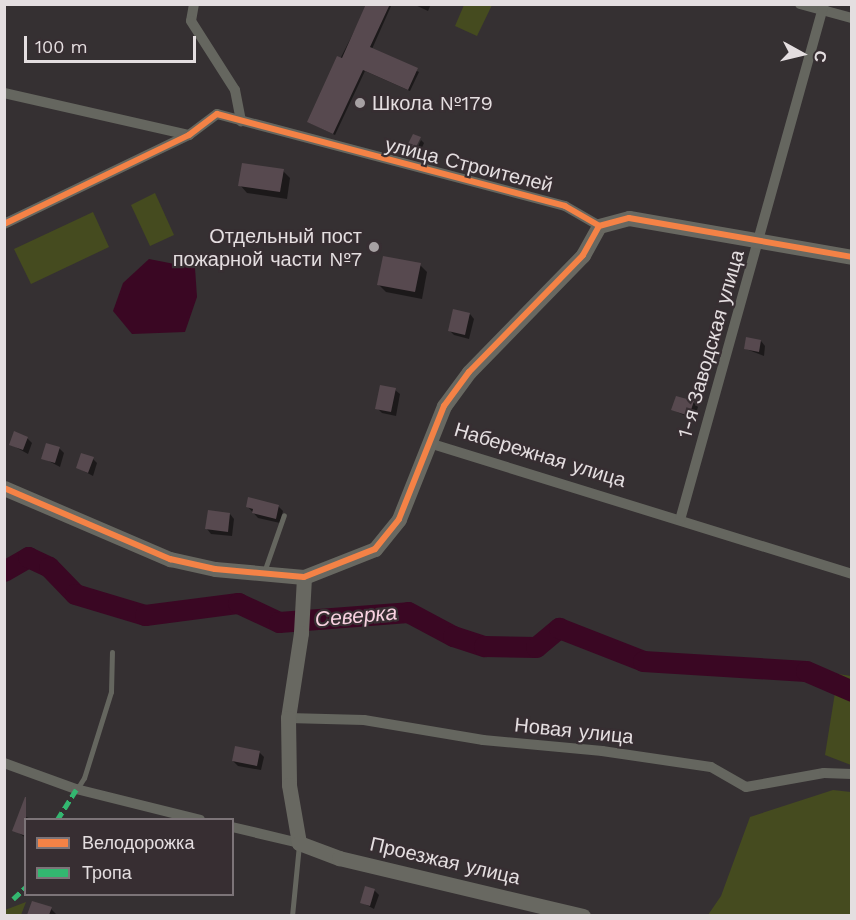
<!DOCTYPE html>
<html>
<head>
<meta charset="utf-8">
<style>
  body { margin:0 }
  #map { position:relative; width:856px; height:920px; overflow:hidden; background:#353032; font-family:"Work Sans",sans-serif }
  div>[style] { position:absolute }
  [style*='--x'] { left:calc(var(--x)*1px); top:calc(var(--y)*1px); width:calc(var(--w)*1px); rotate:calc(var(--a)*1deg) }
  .green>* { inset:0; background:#454b1f }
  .water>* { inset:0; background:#3a0723 }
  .shadow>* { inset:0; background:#0007 }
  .river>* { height:21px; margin:-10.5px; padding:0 10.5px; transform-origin:10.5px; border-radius:10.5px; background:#3a0723 }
  .building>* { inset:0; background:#57494f }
  .lane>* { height:5px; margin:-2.5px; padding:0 2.5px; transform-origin:2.5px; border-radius:2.5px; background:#65665f }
  .street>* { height:10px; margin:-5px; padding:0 5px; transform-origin:5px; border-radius:5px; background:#65665f }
  .secondary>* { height:15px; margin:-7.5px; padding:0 7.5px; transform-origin:7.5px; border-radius:7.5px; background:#686861 }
  .quiet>* { height:4.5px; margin-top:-2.25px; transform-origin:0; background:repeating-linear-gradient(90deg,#33b770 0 9px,transparent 0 13.5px) }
  .cycleway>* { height:6px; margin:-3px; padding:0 3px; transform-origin:3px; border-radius:3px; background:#f48246 }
  .dots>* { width:16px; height:16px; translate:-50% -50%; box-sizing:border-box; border:3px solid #372e32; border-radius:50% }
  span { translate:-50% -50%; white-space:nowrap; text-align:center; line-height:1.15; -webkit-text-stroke:4.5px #372e32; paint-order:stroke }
  .poi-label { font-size:20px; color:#e4dee0 }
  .left { translate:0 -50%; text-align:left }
  .right { translate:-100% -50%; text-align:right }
  .street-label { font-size:20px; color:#e4dee0 }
  .water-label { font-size:21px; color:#f9d2e1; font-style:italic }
  .frame { position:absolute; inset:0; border:6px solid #e4dee0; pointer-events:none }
  .legend { position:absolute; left:24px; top:818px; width:210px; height:78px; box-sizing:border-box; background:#372e32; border:2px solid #7c7478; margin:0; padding:8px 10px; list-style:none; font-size:18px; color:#e4dee0 }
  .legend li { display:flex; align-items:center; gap:12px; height:30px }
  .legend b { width:30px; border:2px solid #7c7478 }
  .north { position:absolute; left:772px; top:24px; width:60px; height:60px; -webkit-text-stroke:4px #372e32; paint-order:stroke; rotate:98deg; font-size:16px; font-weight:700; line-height:24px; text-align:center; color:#e4dee0 }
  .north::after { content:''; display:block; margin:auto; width:21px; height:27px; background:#e4dee0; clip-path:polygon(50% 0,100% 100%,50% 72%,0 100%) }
  .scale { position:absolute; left:24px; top:36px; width:172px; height:27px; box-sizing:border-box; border:3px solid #e4dee0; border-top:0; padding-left:8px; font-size:18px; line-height:21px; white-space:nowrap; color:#e4dee0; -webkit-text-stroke:4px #372e32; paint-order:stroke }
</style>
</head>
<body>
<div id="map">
  <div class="green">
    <i style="clip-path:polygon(464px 5px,492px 5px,477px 36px,455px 26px)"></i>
    <i style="clip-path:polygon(155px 193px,174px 235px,150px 246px,131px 205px)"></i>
    <i style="clip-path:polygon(93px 212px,109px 247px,31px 284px,14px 249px)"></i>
    <i style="clip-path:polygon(838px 674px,851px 676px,851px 765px,825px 755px)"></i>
    <i style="clip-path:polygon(833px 790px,851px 792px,851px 915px,708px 915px,721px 896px,750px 817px)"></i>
    <i style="clip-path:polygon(26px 902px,21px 915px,5px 915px,5px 910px)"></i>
  </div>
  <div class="water">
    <i style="clip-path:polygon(149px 259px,195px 268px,197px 297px,185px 332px,132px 334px,113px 311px,123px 283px)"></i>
  </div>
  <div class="shadow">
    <i style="clip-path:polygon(368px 4px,392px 4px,372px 49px,419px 72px,410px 91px,365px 71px,335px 135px,308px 122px)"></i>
    <i style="clip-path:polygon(413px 4px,431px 4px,428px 11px)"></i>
    <i style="clip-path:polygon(421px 140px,424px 143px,418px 157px,414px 155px)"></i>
    <i style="clip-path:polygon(283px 171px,290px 178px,287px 199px,247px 193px,240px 185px)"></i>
    <i style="clip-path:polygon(420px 265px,427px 272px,422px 299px,386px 292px,378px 284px)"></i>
    <i style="clip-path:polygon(470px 314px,474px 319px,469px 339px,454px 335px,449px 330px)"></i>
    <i style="clip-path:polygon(761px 341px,765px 346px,764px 356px,746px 349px)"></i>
    <i style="clip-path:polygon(395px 390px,400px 394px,396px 416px,382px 413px,377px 408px)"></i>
    <i style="clip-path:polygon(693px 402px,698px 407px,694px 420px,673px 410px)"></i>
    <i style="clip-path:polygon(27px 438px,32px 443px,28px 454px,10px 444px)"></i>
    <i style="clip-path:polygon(59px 448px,64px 453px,60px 467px,43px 458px)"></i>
    <i style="clip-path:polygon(93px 459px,97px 463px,93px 476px,78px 468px)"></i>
    <i style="clip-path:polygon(278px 506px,283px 511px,280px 523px,258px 518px,248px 507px)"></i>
    <i style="clip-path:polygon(230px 514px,234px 519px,232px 536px,211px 534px,207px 529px)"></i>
    <i style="clip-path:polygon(259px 752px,264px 757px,261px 770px,238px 766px,233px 761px)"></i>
    <i style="clip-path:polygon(20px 814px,33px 820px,26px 820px,26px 838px,14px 830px)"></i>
    <i style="clip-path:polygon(374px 890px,379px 895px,374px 909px,361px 902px)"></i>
    <i style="clip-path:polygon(33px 902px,51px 909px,58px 916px,29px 916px)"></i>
  </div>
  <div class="river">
    <i style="--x:4;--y:571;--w:28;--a:-30"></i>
    <i style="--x:28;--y:557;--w:23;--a:25"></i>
    <i style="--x:49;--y:567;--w:37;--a:46"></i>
    <i style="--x:75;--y:594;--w:73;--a:16.7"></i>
    <i style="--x:145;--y:615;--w:94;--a:-7.4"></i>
    <i style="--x:238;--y:603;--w:45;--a:24.9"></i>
    <i style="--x:279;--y:622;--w:129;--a:-4.4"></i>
    <i style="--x:408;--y:612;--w:51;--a:28.1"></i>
    <i style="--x:453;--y:636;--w:33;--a:18"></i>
    <i style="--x:484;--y:646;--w:52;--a:1.1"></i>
    <i style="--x:536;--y:647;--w:30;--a:-40"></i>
    <i style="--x:559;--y:628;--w:90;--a:21.4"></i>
    <i style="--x:643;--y:661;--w:163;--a:3.5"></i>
    <i style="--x:806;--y:671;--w:50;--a:23.5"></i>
  </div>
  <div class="building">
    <i style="clip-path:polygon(366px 4px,390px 4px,370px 47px,418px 68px,408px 90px,363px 70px,333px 134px,307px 122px,337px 56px,342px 58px)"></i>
    <i style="clip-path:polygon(413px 134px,421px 137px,413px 153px,405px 150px)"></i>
    <i style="clip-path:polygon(242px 163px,284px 169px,280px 192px,238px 186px)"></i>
    <i style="clip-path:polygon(383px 256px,421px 263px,415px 292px,377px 285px)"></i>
    <i style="clip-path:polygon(453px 309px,470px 313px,465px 335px,448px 331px)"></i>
    <i style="clip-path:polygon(746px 337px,761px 340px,759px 352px,744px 349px)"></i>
    <i style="clip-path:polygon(380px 385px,396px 388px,391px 412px,375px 409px)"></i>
    <i style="clip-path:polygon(676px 396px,694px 401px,689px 416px,671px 410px)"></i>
    <i style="clip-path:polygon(14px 431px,28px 437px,23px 450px,9px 445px)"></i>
    <i style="clip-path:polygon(46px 443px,60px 447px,55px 463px,41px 459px)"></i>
    <i style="clip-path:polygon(81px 453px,94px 457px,88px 473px,76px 468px)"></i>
    <i style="clip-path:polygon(248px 497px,279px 505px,276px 519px,252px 513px,253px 509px,246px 507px)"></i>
    <i style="clip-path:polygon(208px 510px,230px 513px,228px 532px,205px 529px)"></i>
    <i style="clip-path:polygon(235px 746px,260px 751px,257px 766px,232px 761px)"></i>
    <i style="clip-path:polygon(25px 797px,26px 797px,26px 836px,12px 831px)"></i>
    <i style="clip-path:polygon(365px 886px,375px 889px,370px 906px,360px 903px)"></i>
    <i style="clip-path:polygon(32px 901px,52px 907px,49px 915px,27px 915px)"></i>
  </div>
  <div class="lane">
    <i style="--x:264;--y:572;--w:60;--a:-70.7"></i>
    <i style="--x:77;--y:789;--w:13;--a:-58"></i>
    <i style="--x:84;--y:778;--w:90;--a:-72.6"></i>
    <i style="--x:111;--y:692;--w:40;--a:-88.6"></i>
    <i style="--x:292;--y:916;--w:71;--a:-84.4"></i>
  </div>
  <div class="street">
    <i style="--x:194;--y:4;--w:17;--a:100"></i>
    <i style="--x:191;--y:21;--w:82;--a:57.5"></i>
    <i style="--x:235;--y:90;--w:32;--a:79"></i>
    <i style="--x:800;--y:4;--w:54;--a:15.1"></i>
    <i style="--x:4;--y:93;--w:190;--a:12.8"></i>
    <i style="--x:4;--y:224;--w:205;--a:-25.7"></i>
    <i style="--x:189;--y:135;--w:35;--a:-37"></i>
    <i style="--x:217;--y:114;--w:360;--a:14.8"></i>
    <i style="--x:565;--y:206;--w:39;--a:30"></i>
    <i style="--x:429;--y:443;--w:443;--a:17.2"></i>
    <i style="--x:680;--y:520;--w:536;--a:-74.41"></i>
    <i style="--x:288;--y:718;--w:76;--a:1.5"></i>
    <i style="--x:364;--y:720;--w:121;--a:9.5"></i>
    <i style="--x:483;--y:740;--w:120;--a:5.3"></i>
    <i style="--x:602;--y:751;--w:110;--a:8.4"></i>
    <i style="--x:711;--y:767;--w:40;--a:29.7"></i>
    <i style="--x:746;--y:787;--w:79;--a:-10.2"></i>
    <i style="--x:824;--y:773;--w:28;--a:2"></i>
    <i style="--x:4;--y:763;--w:77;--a:19.9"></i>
    <i style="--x:76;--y:789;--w:128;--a:14"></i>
    <i style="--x:232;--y:827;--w:69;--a:13.4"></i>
  </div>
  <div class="secondary">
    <i style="--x:4;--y:488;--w:181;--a:23.2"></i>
    <i style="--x:170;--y:559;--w:46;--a:12.5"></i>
    <i style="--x:215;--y:569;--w:89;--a:5.1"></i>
    <i style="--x:304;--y:577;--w:76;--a:-21.5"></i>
    <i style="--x:375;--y:549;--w:38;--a:-51"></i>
    <i style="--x:399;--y:519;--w:122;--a:-68.3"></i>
    <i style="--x:444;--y:406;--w:42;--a:-53.7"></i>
    <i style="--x:469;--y:372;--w:163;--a:-45.7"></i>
    <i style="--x:583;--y:255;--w:33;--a:-61"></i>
    <i style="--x:599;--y:226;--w:31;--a:-15"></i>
    <i style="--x:629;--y:218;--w:226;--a:9.9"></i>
    <i style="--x:304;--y:577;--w:56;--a:93.1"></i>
    <i style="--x:301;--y:633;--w:86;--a:98.7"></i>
    <i style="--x:288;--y:718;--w:67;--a:89.1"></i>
    <i style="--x:289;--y:785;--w:59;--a:80.2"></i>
    <i style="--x:299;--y:843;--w:43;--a:20.6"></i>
    <i style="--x:339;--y:858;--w:251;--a:13.4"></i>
  </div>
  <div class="quiet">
    <i style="--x:57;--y:820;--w:36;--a:-58"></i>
    <i style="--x:13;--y:899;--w:18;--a:-43"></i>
  </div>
  <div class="cycleway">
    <i style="--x:4;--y:224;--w:205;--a:-25.7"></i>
    <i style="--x:189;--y:135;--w:35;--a:-37"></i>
    <i style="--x:217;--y:114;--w:360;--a:14.8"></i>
    <i style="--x:565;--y:206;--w:39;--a:30"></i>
    <i style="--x:599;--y:226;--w:31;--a:-15"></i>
    <i style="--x:629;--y:218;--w:226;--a:9.9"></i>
    <i style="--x:4;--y:488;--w:181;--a:23.2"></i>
    <i style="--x:170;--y:559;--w:46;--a:12.5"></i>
    <i style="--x:215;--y:569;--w:89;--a:5.1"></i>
    <i style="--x:304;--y:577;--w:76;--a:-21.5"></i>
    <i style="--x:375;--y:549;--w:38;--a:-51"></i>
    <i style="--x:399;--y:519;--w:122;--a:-68.3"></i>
    <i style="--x:444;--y:406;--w:42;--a:-53.7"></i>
    <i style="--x:469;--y:372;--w:163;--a:-45.7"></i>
    <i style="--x:583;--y:255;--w:33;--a:-61"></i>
  </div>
  <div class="dots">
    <i style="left:360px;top:103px;background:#a7a1a3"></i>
    <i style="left:374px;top:247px;background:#a7a1a3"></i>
  </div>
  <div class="poi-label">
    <span class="left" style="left:372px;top:103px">Школа №179</span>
    <span class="right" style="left:362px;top:248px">Отдельный пост<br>пожарной части №7</span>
  </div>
  <div class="street-label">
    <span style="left:469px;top:165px;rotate:14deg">улица Строителей</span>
    <span style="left:711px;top:344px;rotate:-74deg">1-я Заводская улица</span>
    <span style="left:540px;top:455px;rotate:17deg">Набережная улица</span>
    <span style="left:574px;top:731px;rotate:6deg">Новая улица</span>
    <span style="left:445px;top:861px;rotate:13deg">Проезжая улица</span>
  </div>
  <div class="water-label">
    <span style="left:356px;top:616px;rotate:-5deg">Северка</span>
  </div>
  <div class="frame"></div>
  <ul class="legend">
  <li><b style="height:8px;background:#f48246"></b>Велодорожка</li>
  <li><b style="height:8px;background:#33b770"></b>Тропа</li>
  </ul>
  <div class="north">С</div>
  <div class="scale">100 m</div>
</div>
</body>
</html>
